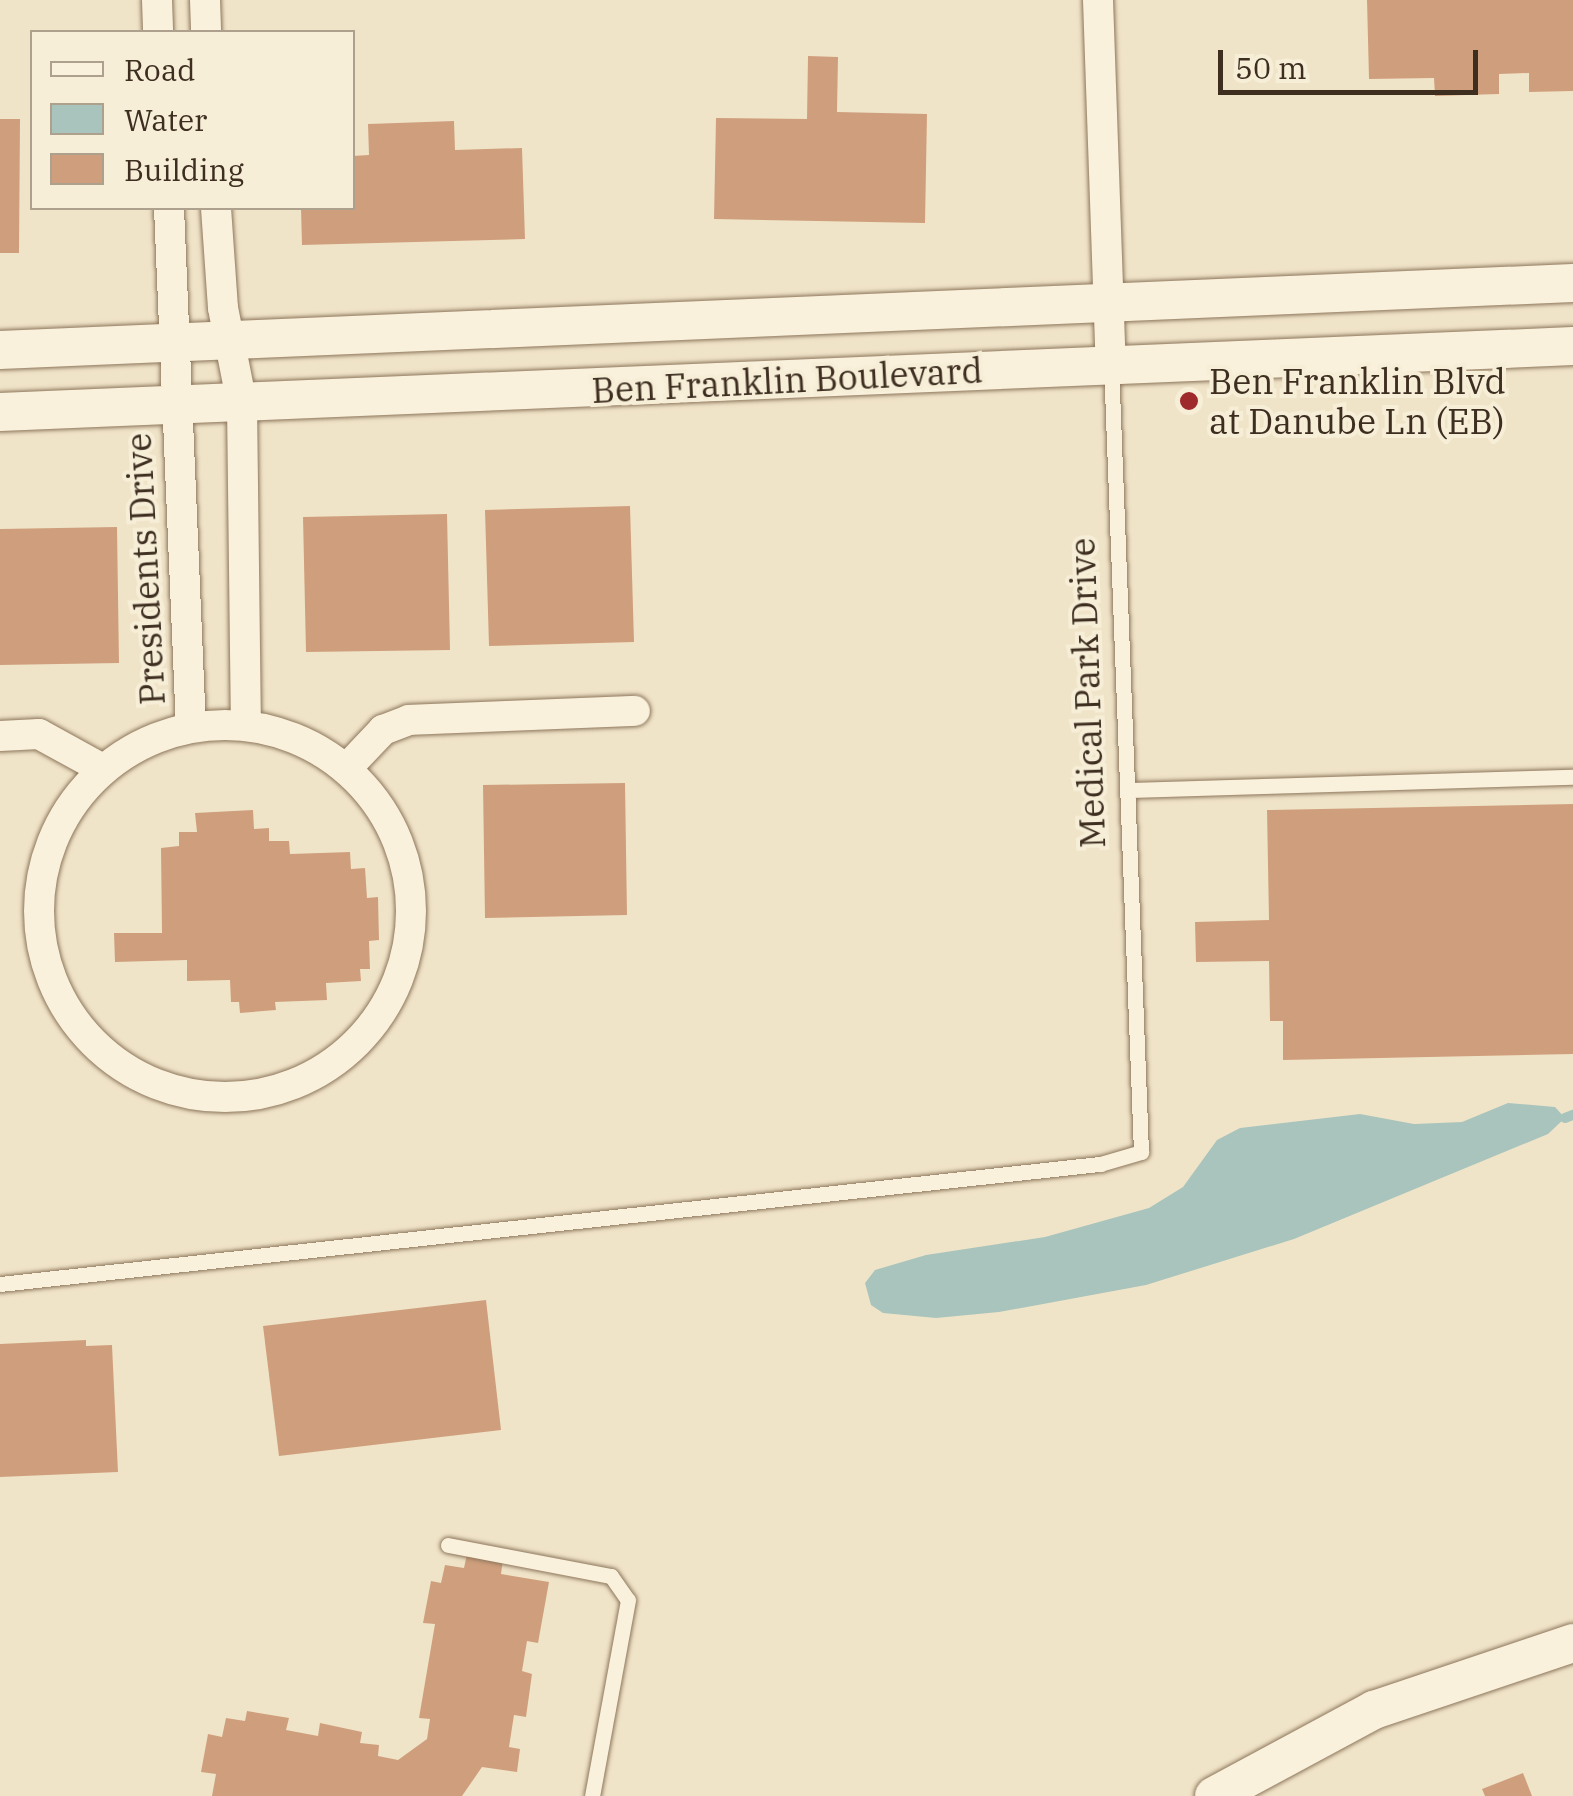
<!DOCTYPE html>
<html>
<head>
<meta charset="utf-8">
<style>
  body { margin:0 }
  #map { position:relative; width:1573px; height:1796px; overflow:hidden; background:#f0e4c8; font-family:"IBM Plex Serif",serif }
  div>[style] { position:absolute }
  [style*='--x'] { left:calc(var(--x)*1px); top:calc(var(--y)*1px); width:calc(var(--w)*1px); rotate:calc(var(--a)*1deg) }
  .water>* { inset:0; background:#a9c4bc }
  .stream>* { height:10px; margin:-5px; padding:0 5px; transform-origin:5px; border-radius:5px; background:#a9c4bc }
  .building>* { inset:0; background:#cf9f7d }
  .roads { filter:drop-shadow(0 0 2px #8d765c) drop-shadow(0 0 2px #8d765c) }
  .service>* { height:15px; margin:-7.5px; padding:0 7.5px; transform-origin:7.5px; border-radius:7.5px; background:#faf1dc }
  .minor>* { height:30px; margin:-15px; padding:0 15px; transform-origin:15px; border-radius:15px; background:#faf1dc }
  .minor>.ring { margin:-15px; padding:0; box-sizing:content-box; background:none; border:30px solid #faf1dc; border-radius:50% }
  .tertiary>* { height:38px; margin:-19px; padding:0 19px; transform-origin:19px; border-radius:19px; background:#faf1dc }
  .dots>* { width:28px; height:28px; translate:-50% -50%; box-sizing:border-box; border:5px solid #f7eed8; border-radius:50% }
  span { translate:-50% -50%; white-space:nowrap; text-align:center; line-height:1.15; -webkit-text-stroke:8px #f7eed8; paint-order:stroke }
  .street-label { font-size:35px; color:#3d2e20 }
  .poi-label { font-size:35px; color:#3d2e20 }
  .left { translate:0 -50%; text-align:left }
  .legend { position:absolute; left:30px; top:30px; width:325px; height:180px; box-sizing:border-box; background:#f7eed8; border:2px solid #ada18e; margin:0; padding:12px 18px; list-style:none; font-size:30px; color:#3d2e20 }
  .legend li { display:flex; align-items:center; gap:20px; height:50px }
  .legend b { width:50px; border:2px solid #ada18e }
  .scale { position:absolute; left:1218px; top:50px; width:260px; height:45px; box-sizing:border-box; border:5px solid #3d2e20; border-top:0; padding-left:12px; font-size:30px; line-height:35px; white-space:nowrap; color:#3d2e20; -webkit-text-stroke:8px #f7eed8; paint-order:stroke }
</style>
</head>
<body>
<div id="map">
  <div class="water">
    <i style="clip-path:polygon(1508px 1103px,1555px 1107px,1565px 1118px,1548px 1134px,1294px 1239px,1146px 1285px,999px 1312px,936px 1318px,883px 1313px,871px 1305px,865px 1283px,875px 1270px,926px 1255px,1045px 1237px,1149px 1208px,1183px 1187px,1217px 1140px,1240px 1128px,1360px 1114px,1414px 1124px,1462px 1122px)"></i>
  </div>
  <div class="stream">
    <i style="--x:1565;--y:1118;--w:9;--a:-21"></i>
  </div>
  <div class="building">
    <i style="clip-path:polygon(1367px 0,1573px 0,1573px 91px,1529px 92px,1529px 73px,1499px 74px,1499px 94px,1435px 96px,1434px 78px,1369px 79px)"></i>
    <i style="clip-path:polygon(808px 56px,838px 57px,837px 112px,927px 114px,925px 223px,714px 219px,716px 118px,807px 119px)"></i>
    <i style="clip-path:polygon(0 119px,20px 119px,19px 253px,0 253px)"></i>
    <i style="clip-path:polygon(454px 121px,455px 150px,522px 148px,525px 239px,302px 245px,301px 208px,352px 208px,352px 156px,369px 155px,368px 124px)"></i>
    <i style="clip-path:polygon(630px 506px,634px 642px,489px 646px,485px 510px)"></i>
    <i style="clip-path:polygon(447px 514px,450px 650px,306px 652px,303px 517px)"></i>
    <i style="clip-path:polygon(117px 527px,119px 663px,0 665px,0 529px)"></i>
    <i style="clip-path:polygon(625px 783px,627px 915px,485px 918px,483px 785px)"></i>
    <i style="clip-path:polygon(1573px 804px,1573px 1054px,1283px 1060px,1283px 1021px,1270px 1021px,1269px 961px,1196px 962px,1195px 922px,1269px 920px,1267px 810px)"></i>
    <i style="clip-path:polygon(253px 810px,254px 829px,269px 828px,269px 841px,289px 841px,290px 854px,350px 852px,351px 869px,365px 868px,367px 898px,378px 897px,379px 940px,369px 941px,370px 969px,360px 969px,361px 981px,326px 983px,327px 1000px,275px 1002px,276px 1010px,240px 1013px,239px 1002px,231px 1002px,230px 980px,187px 981px,187px 960px,115px 962px,114px 933px,162px 933px,161px 848px,179px 846px,179px 832px,197px 832px,195px 813px)"></i>
    <i style="clip-path:polygon(486px 1300px,501px 1430px,279px 1456px,263px 1326px)"></i>
    <i style="clip-path:polygon(86px 1340px,86px 1346px,112px 1345px,118px 1472px,0 1477px,0 1344px)"></i>
    <i style="clip-path:polygon(467px 1554px,503px 1559px,501px 1574px,549px 1582px,538px 1643px,527px 1641px,522px 1671px,532px 1674px,526px 1717px,514px 1715px,509px 1747px,520px 1749px,517px 1772px,482px 1767px,462px 1796px,212px 1796px,216px 1774px,201px 1772px,208px 1734px,222px 1737px,226px 1718px,245px 1721px,247px 1711px,289px 1718px,286px 1730px,318px 1736px,320px 1723px,362px 1732px,360px 1743px,379px 1745px,378px 1756px,398px 1760px,427px 1739px,430px 1719px,419px 1718px,435px 1624px,423px 1623px,431px 1581px,441px 1583px,445px 1565px,464px 1568px)"></i>
    <i style="clip-path:polygon(1523px 1773px,1532px 1796px,1485px 1796px,1482px 1789px)"></i>
  </div>
  <div class="roads">
    <div class="service">
      <i style="--x:1129;--y:790;--w:444;--a:-1.7"></i>
      <i style="--x:0;--y:1284;--w:1107;--a:-6.23"></i>
      <i style="--x:1100;--y:1164;--w:43;--a:-16.3"></i>
      <i style="--x:1141;--y:1152;--w:788;--a:-92.18"></i>
      <i style="--x:448;--y:1545;--w:166;--a:10.8"></i>
      <i style="--x:611;--y:1576;--w:29;--a:55"></i>
      <i style="--x:628;--y:1600;--w:199;--a:100.4"></i>
    </div>
    <div class="minor">
      <i style="--x:157;--y:0;--w:32;--a:88"></i>
      <i style="--x:205;--y:0;--w:32;--a:88"></i>
      <i style="--x:1098;--y:0;--w:365;--a:88"></i>
      <i style="--x:169;--y:208;--w:520;--a:87.58"></i>
      <i style="--x:216;--y:208;--w:100;--a:86"></i>
      <i style="--x:223;--y:308;--w:98;--a:78.8"></i>
      <i style="--x:242;--y:404;--w:322;--a:89.3"></i>
      <i class="ring" style="left:39px;top:725px;width:342px;height:342px"></i>
      <i style="--x:0;--y:736;--w:39;--a:-3"></i>
      <i style="--x:39;--y:734;--w:73;--a:28.7"></i>
      <i style="--x:346;--y:769;--w:54;--a:-46.5"></i>
      <i style="--x:383;--y:730;--w:28;--a:-21"></i>
      <i style="--x:409;--y:720;--w:226;--a:-2.3"></i>
    </div>
    <div class="tertiary">
      <i style="--x:0;--y:350;--w:1574;--a:-2.44"></i>
      <i style="--x:0;--y:412;--w:1574;--a:-2.4"></i>
      <i style="--x:1214;--y:1796;--w:182;--a:-28.3"></i>
      <i style="--x:1374;--y:1710;--w:210;--a:-18.6"></i>
    </div>
  </div>
  <div class="dots">
    <i style="left:1189px;top:401px;background:#9e2a2b"></i>
  </div>
  <div class="street-label">
    <span style="left:787px;top:380px;rotate:-3deg">Ben Franklin Boulevard</span>
    <span style="left:145px;top:569px;rotate:-93deg">Presidents Drive</span>
    <span style="left:1087px;top:693px;rotate:-92deg">Medical Park Drive</span>
  </div>
  <div class="poi-label">
    <span class="left" style="left:1209px;top:401px">Ben Franklin Blvd<br>at Danube Ln (EB)</span>
  </div>
  <ul class="legend">
  <li><b style="height:12px;background:#faf1dc"></b>Road</li>
  <li><b style="height:28px;background:#a9c4bc"></b>Water</li>
  <li><b style="height:28px;background:#cf9f7d"></b>Building</li>
  </ul>
  <div class="scale">50 m</div>
</div>
</body>
</html>
